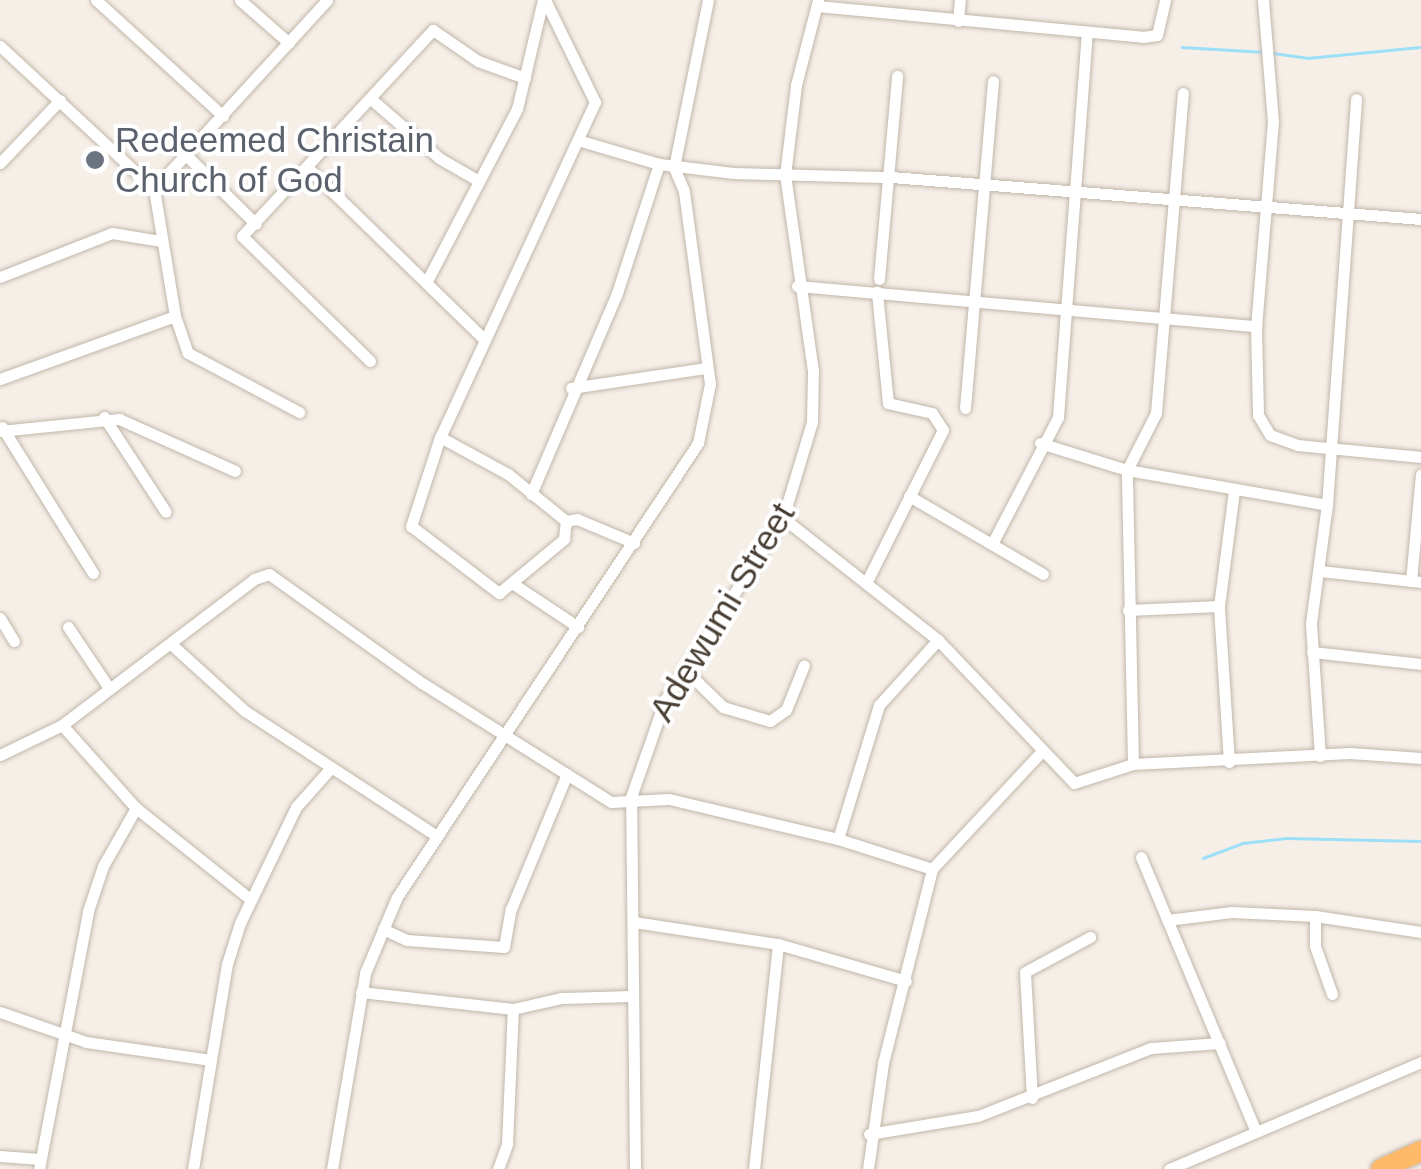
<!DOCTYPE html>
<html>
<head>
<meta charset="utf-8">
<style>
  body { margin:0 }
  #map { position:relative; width:1421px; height:1169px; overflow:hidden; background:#f5efe8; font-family:Helvetica,sans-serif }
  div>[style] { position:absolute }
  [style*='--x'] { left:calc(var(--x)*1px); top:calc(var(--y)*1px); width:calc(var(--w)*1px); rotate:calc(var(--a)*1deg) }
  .stream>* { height:2.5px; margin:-1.25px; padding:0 1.25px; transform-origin:1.25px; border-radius:1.25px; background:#9edff8 }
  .roads { filter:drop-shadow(0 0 2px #c2b6a9) drop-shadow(0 0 2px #c2b6a9) }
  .minor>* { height:11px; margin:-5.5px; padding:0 5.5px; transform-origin:5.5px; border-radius:5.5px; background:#fff }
  .motorway>* { height:20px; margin:-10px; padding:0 10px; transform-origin:10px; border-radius:10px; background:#ffb969 }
  .dots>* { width:28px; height:28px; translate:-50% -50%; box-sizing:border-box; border:5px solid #fff; border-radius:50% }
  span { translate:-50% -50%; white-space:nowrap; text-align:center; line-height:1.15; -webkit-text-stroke:8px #fff; paint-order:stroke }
  .worship-label { font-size:35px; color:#5b616d }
  .left { translate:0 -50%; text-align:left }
  .street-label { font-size:35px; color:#4a3f35 }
</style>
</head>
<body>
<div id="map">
  <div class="stream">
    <i style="--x:1182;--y:47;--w:83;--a:3.4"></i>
    <i style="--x:1273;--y:53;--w:34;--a:8"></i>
    <i style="--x:1307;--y:58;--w:115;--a:-5.5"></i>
    <i style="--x:1203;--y:858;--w:43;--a:-20.6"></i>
    <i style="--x:1243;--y:843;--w:43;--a:-6.6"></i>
    <i style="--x:1286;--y:838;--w:135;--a:1.3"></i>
  </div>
  <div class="roads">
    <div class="minor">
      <i style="--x:96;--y:0;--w:172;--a:42.4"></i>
      <i style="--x:240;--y:0;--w:65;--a:41.3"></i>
      <i style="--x:545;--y:0;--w:114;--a:63.9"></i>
      <i style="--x:595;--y:102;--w:369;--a:114.8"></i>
      <i style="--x:440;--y:437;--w:94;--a:108"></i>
      <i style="--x:411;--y:526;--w:111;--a:37.3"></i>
      <i style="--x:499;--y:593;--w:85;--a:-39.7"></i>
      <i style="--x:564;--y:539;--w:18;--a:-84"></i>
      <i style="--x:1263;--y:0;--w:121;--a:85.3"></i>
      <i style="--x:1273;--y:121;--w:206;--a:94.7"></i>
      <i style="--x:1256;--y:326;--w:89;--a:88.7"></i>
      <i style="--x:1258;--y:415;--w:23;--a:59"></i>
      <i style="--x:1270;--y:435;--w:29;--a:20"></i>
      <i style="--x:1297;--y:445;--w:125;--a:5.5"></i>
      <i style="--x:817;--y:6;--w:327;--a:5.4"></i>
      <i style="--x:1143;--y:37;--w:14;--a:-8"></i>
      <i style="--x:1157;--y:35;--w:36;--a:-77"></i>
      <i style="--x:958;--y:21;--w:21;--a:-85"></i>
      <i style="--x:0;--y:46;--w:210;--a:42.9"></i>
      <i style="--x:154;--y:189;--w:129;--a:80.6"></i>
      <i style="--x:175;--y:316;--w:39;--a:71"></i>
      <i style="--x:188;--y:353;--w:126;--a:28"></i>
      <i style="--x:371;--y:99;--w:90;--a:40.9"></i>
      <i style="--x:439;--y:158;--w:46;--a:29.9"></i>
      <i style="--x:581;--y:141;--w:81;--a:16.4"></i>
      <i style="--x:659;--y:164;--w:75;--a:6.9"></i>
      <i style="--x:733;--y:173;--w:158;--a:1.5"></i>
      <i style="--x:891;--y:177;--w:532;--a:4.53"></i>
      <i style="--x:186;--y:155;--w:98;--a:44.6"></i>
      <i style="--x:0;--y:163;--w:87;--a:-46.4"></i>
      <i style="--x:309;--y:169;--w:245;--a:44.2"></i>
      <i style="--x:154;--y:189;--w:256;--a:-47.5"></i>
      <i style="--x:0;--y:277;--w:120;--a:-21.4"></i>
      <i style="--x:112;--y:233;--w:50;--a:9.3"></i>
      <i style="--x:428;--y:279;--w:192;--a:-62.4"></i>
      <i style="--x:517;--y:109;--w:112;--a:-76.6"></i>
      <i style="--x:879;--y:279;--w:204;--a:-84.9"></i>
      <i style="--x:797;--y:286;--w:461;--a:5"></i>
      <i style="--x:370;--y:361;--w:179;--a:-135.7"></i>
      <i style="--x:242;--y:236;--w:281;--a:-47.2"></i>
      <i style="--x:433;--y:30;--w:55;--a:34.6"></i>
      <i style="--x:478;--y:61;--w:50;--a:19.9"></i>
      <i style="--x:0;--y:379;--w:186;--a:-19.8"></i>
      <i style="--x:571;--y:388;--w:137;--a:-8.4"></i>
      <i style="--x:965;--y:408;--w:328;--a:-85.1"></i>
      <i style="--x:104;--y:417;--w:113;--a:56.9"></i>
      <i style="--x:2;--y:427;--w:172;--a:58.1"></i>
      <i style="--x:0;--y:431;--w:120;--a:-5.8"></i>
      <i style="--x:119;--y:419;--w:127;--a:24.1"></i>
      <i style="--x:440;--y:437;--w:77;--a:28.6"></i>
      <i style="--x:508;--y:474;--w:75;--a:39"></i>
      <i style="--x:566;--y:521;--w:11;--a:-10"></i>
      <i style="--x:577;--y:519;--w:62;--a:22.8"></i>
      <i style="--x:1040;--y:443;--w:91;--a:17.2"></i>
      <i style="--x:1127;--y:470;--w:203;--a:9.9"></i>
      <i style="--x:531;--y:494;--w:219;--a:-66.8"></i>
      <i style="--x:617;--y:293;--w:136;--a:-72"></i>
      <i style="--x:909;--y:496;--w:155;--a:30.2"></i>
      <i style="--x:783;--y:518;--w:197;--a:38.2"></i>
      <i style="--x:938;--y:640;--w:197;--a:46.4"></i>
      <i style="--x:1074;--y:783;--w:62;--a:-17.9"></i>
      <i style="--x:1133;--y:764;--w:217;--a:-2.9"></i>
      <i style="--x:1350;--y:753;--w:71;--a:4"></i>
      <i style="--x:993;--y:542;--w:141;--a:-62.5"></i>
      <i style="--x:1058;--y:417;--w:386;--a:-85.7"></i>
      <i style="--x:1320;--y:571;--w:102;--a:6.2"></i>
      <i style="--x:1411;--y:581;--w:107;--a:-84.7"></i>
      <i style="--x:866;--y:583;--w:171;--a:-63.3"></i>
      <i style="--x:943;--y:430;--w:20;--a:-123"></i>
      <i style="--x:932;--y:413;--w:45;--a:-167.2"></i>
      <i style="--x:888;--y:403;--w:112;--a:-95.7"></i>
      <i style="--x:515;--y:585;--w:76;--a:33.7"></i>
      <i style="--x:1128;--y:610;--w:91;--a:-2.5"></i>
      <i style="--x:0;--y:618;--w:27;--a:59"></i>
      <i style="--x:68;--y:627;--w:73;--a:56.1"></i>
      <i style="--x:171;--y:644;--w:100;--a:42.2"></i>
      <i style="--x:245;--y:711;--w:225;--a:33.1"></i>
      <i style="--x:1312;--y:652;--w:110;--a:6.3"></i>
      <i style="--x:686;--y:671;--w:52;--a:44.2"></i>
      <i style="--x:723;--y:707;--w:49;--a:16.6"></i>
      <i style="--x:770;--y:721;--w:19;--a:-35"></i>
      <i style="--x:786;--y:710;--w:48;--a:-68.2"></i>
      <i style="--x:62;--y:725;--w:111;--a:48.3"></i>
      <i style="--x:136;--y:808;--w:146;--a:38.6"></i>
      <i style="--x:0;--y:755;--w:69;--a:-25.8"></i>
      <i style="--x:62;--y:725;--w:241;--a:-37.2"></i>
      <i style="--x:254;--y:579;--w:16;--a:-18"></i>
      <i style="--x:269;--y:574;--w:188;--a:35.5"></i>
      <i style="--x:422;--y:683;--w:223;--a:32.2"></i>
      <i style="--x:611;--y:802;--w:58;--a:-3"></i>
      <i style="--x:669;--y:799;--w:174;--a:13.3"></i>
      <i style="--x:838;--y:839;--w:99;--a:17.7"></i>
      <i style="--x:1320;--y:756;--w:133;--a:-93.9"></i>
      <i style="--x:1311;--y:623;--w:119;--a:-82.3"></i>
      <i style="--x:1327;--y:505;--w:407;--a:-85.9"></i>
      <i style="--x:1229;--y:762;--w:156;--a:-93.7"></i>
      <i style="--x:1219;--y:606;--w:116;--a:-82.6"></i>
      <i style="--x:1133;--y:764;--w:294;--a:-91.2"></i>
      <i style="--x:1127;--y:470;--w:64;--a:-63"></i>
      <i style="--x:1156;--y:413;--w:321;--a:-85.2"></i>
      <i style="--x:838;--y:839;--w:140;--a:-73"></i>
      <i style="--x:879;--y:705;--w:88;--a:-47.8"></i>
      <i style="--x:1141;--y:857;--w:298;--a:67.3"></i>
      <i style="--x:1315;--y:916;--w:30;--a:90"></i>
      <i style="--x:1315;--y:946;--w:51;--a:70.5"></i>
      <i style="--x:1167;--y:920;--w:65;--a:-7"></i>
      <i style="--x:1232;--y:912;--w:83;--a:2.8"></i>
      <i style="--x:1315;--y:916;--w:107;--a:8.6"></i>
      <i style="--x:634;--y:922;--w:146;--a:8.7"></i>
      <i style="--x:778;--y:944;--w:133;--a:16.1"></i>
      <i style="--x:383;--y:929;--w:26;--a:25"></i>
      <i style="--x:407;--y:940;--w:97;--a:4.1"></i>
      <i style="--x:504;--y:947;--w:39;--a:-80"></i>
      <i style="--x:511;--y:909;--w:146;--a:-67.5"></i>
      <i style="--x:361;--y:992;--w:153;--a:6.4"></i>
      <i style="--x:513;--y:1009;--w:49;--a:-12.9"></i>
      <i style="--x:561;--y:998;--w:72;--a:-1.6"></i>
      <i style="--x:0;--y:1012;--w:91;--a:19.2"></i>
      <i style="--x:86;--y:1042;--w:126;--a:8.2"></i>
      <i style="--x:1032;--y:1098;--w:126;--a:-93.2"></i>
      <i style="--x:1025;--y:972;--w:74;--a:-28.3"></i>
      <i style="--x:869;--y:1134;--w:110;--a:-9.4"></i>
      <i style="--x:978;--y:1116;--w:186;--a:-21.5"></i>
      <i style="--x:1151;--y:1048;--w:69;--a:-4.1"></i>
      <i style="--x:0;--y:1156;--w:40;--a:4.3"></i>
      <i style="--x:39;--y:1169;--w:263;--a:-79.2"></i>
      <i style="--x:88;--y:911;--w:47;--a:-71.6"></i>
      <i style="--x:103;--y:866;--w:67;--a:-60.4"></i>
      <i style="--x:193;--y:1169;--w:208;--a:-80.6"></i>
      <i style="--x:227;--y:964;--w:43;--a:-72.4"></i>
      <i style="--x:240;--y:923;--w:129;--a:-64.2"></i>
      <i style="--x:296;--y:807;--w:50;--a:-48.3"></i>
      <i style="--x:332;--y:1169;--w:199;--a:-80.4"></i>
      <i style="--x:365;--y:973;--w:82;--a:-67.2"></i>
      <i style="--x:397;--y:897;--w:545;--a:-56.46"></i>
      <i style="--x:698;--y:443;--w:60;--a:-78.5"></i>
      <i style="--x:710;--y:384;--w:195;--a:-97.7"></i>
      <i style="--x:684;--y:191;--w:26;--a:-113"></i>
      <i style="--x:674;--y:167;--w:170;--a:-78.5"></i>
      <i style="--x:498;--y:1169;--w:27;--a:-70"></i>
      <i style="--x:507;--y:1144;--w:135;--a:-87.5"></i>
      <i style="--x:635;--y:1169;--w:372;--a:-90.6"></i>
      <i style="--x:631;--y:797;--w:103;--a:-70.7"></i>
      <i style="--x:665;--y:700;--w:217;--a:-57"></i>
      <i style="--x:783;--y:518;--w:100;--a:-73.2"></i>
      <i style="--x:812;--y:422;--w:51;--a:-88.9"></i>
      <i style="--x:813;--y:371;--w:198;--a:-98.1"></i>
      <i style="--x:785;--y:175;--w:91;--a:-83"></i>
      <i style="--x:796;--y:85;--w:88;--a:-75.5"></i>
      <i style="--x:754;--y:1169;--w:226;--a:-83.9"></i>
      <i style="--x:868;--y:1169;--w:107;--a:-81.9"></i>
      <i style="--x:883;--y:1063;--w:200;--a:-75.8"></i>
      <i style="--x:932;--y:869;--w:161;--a:-47"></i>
      <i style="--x:1169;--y:1169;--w:274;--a:-23"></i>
    </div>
    <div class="motorway">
      <i style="--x:1381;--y:1169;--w:44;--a:-24.2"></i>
    </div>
  </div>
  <div class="dots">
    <i style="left:95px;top:160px;background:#6b7280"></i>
  </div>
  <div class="worship-label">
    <span class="left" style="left:115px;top:160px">Redeemed Christain<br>Church of God</span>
  </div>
  <div class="street-label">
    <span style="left:722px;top:612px;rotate:-59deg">Adewumi Street</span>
  </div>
</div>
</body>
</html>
